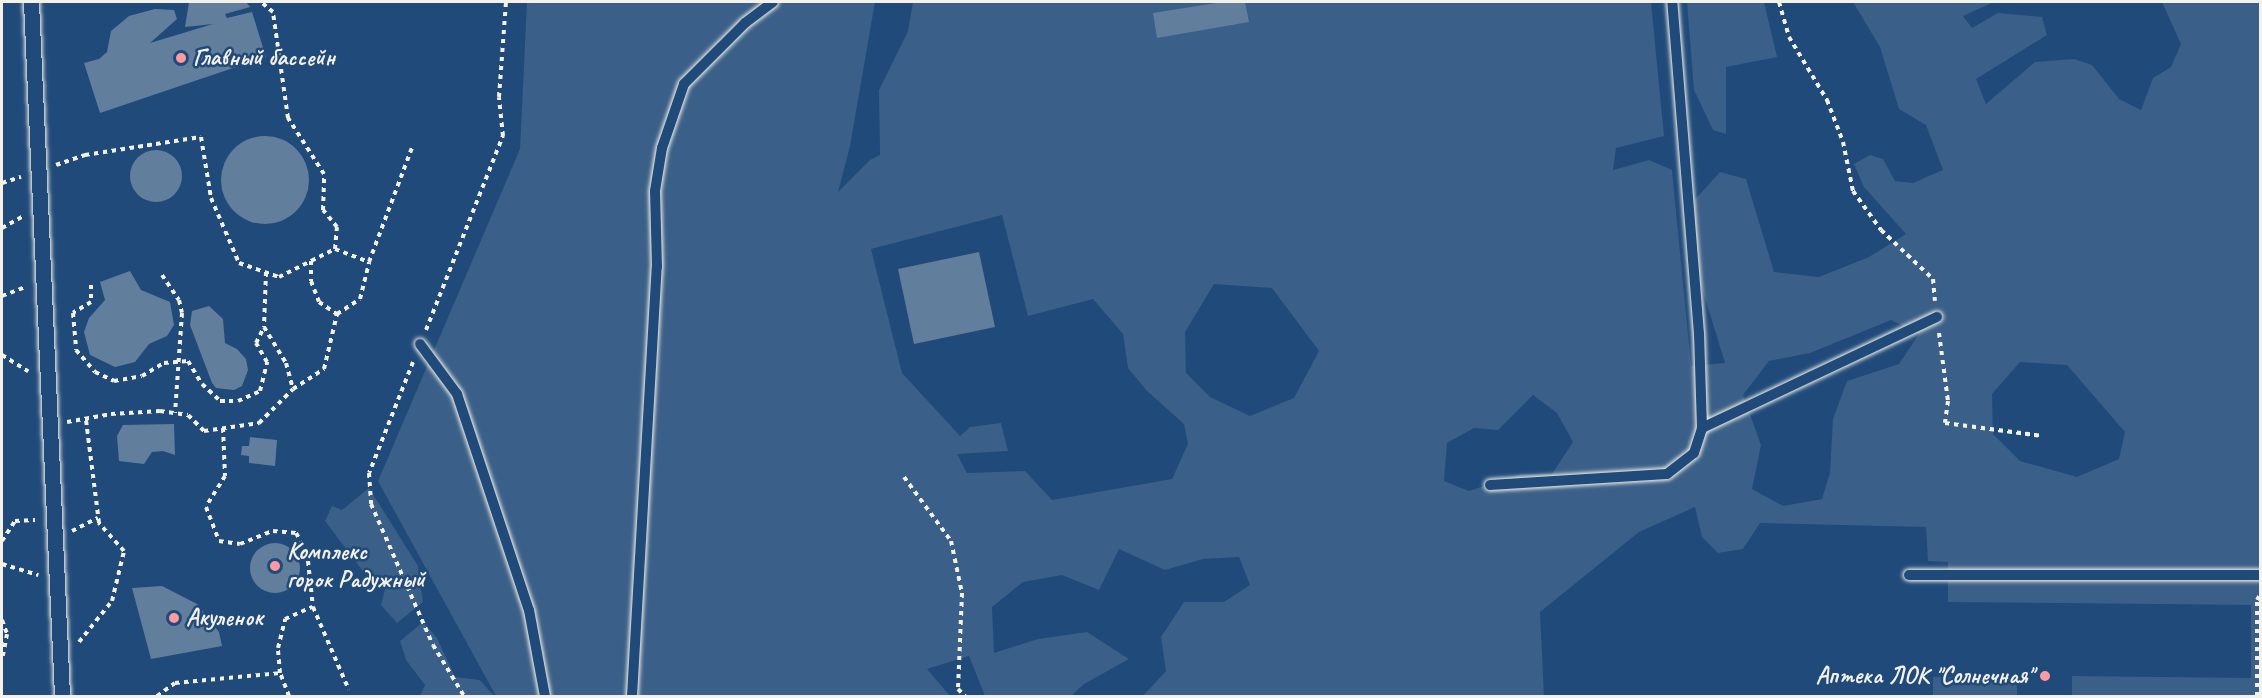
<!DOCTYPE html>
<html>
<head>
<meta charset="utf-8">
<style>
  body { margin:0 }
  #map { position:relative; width:2262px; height:698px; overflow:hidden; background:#1f4a7a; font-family:Caveat,sans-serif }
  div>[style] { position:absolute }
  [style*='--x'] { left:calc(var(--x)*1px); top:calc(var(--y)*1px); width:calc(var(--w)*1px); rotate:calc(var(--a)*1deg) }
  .green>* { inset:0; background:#3a5f88 }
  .water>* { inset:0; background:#627e9d }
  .round { border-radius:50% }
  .path>* { height:4px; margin-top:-2px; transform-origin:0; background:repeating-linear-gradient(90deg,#f4f1e8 0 4.5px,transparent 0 9px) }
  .roads { filter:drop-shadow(0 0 2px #f4f1e8) drop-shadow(0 0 2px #f4f1e8) }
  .service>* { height:10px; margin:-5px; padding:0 5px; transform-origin:5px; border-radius:5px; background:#1f4a7a }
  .pedestrian>* { height:15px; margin:-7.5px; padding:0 7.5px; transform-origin:7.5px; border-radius:7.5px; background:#1f4a7a }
  .dots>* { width:16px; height:16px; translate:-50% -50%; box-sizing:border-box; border:3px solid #1f4a7a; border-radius:50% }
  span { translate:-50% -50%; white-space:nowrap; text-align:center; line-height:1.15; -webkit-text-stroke:5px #1f4a7a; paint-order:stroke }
  .poi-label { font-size:24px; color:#f4f1e8; font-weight:700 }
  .left { translate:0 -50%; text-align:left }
  .right { translate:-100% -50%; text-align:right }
  .frame { position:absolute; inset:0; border:3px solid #f4f1e8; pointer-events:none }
</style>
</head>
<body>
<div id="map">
  <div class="green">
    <i style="clip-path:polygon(evenodd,527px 2px,875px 2px,850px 146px,838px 192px,870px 160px,880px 155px,879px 90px,908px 31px,913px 2px,1651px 2px,1664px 136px,1616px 148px,1613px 170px,1649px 160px,1672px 170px,1691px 366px,1725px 363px,1697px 272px,1691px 204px,1720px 172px,1746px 179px,1774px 272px,1819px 277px,1869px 257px,1906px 234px,1864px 187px,1854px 164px,1870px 155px,1883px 159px,1895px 181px,1913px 183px,1943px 170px,1926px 125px,1899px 109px,1880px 47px,1853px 2px,1994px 2px,1963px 16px,1972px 28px,1998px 13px,2042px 17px,2047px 35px,1976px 79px,1986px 104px,2035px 62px,2074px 59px,2092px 65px,2119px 99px,2141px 110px,2153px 78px,2171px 67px,2181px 44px,2162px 2px,2260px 2px,2260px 696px,2072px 696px,2072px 676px,2251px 678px,2251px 605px,1948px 602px,1948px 562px,1928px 561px,1926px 527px,1760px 523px,1743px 549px,1718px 553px,1702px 537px,1695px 507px,1639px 532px,1540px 612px,1544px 696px,1143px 696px,1166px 671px,1161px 637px,1184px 602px,1224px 602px,1250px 585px,1239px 557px,1203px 559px,1165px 570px,1119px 549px,1099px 590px,1062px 575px,1023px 582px,992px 607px,994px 653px,1038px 639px,1087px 632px,1129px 659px,1084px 684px,1071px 696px,985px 696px,969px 656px,927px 669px,950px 696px,496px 696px,378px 481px,520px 149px,527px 2px,1002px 215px,1028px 316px,1093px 299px,1123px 334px,1128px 368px,1147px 391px,1184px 424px,1188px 444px,1172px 479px,1052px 500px,1025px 471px,967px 473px,957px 454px,1008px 451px,1001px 423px,970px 427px,960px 436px,902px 373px,871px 249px,1002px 215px,527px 2px,1214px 284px,1272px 288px,1319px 351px,1294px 398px,1250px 416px,1210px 397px,1186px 373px,1185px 332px,1214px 284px,527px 2px,1891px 320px,1919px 334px,1899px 364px,1847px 381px,1833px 419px,1830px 473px,1822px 499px,1783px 506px,1752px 489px,1761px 445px,1743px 395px,1769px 361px,1810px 353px,1891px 320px,527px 2px,2020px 362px,2067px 365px,2125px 432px,2119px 459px,2077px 477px,2020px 461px,1993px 434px,1992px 394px,2020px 362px,527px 2px,1533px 395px,1557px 413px,1573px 442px,1552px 474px,1521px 474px,1469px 491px,1444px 481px,1447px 443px,1474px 428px,1498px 430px,1533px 395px)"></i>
    <i style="clip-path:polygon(1687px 2px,1764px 2px,1777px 57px,1726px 67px,1726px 134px,1713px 130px,1694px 90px)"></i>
    <i style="clip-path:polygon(369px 488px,418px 566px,423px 602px,397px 623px,381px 605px,385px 589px,371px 582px,325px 521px,332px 506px,342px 510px)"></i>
    <i style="clip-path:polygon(423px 622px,437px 638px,455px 677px,480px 680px,494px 696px,420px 696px,425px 685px,406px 660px,400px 641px)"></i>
    <i style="clip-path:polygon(1933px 677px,2017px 678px,2017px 696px,1933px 696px)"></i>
  </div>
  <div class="water">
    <i style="clip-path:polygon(189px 2px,246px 2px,250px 7px,225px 14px,227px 18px,252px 12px,266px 57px,100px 113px,84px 63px,99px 59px,107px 52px,111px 31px,129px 16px,155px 9px,174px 10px,177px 19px,150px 43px,213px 24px,185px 27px)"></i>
    <i style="clip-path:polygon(1222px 2px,1245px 2px,1249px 22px,1157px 38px,1153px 13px)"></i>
    <i class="round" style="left:221px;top:136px;width:88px;height:88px"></i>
    <i class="round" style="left:130px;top:150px;width:52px;height:52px"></i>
    <i style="clip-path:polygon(979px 252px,995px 327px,914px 344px,898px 269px)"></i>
    <i style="clip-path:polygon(130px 271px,141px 290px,170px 302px,174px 325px,167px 336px,149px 344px,135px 362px,115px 367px,90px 355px,84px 332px,89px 318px,105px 300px,100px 282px)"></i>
    <i style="clip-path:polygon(209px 306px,223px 319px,225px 343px,237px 349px,246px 359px,248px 370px,242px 386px,234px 390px,216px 388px,212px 383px,190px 325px,192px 311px)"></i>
    <i style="clip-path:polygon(174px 424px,175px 455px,163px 451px,152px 452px,144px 464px,119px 461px,117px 436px,123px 425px)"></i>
    <i style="clip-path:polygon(250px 437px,277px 440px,275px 466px,249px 463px,249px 456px,241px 455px,242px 446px,249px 446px)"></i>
    <i class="round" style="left:250px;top:543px;width:50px;height:50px"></i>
    <i style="clip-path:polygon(162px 586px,197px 604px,219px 632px,222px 646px,151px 659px,132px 588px)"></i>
  </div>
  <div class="path">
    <i style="--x:1779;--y:2;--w:36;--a:74"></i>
    <i style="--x:1789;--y:37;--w:74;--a:58.9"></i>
    <i style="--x:1827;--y:100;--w:45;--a:69.1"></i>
    <i style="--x:1843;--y:142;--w:50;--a:78.5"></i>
    <i style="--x:1853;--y:191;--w:48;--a:54.3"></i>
    <i style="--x:1881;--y:230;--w:71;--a:43.3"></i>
    <i style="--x:1933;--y:279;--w:22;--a:85"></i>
    <i style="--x:56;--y:165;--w:31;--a:-19"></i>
    <i style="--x:85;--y:155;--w:117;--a:-8.8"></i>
    <i style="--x:201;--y:137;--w:62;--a:80.7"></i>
    <i style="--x:211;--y:198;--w:71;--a:66.7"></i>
    <i style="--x:239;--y:263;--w:42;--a:19.3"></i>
    <i style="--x:279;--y:277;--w:63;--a:-26.6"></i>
    <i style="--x:335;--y:249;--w:22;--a:-85"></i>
    <i style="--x:337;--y:227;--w:22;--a:-129"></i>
    <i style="--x:323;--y:210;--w:36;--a:-88"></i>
    <i style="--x:324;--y:174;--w:67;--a:-122.7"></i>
    <i style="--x:288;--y:118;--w:107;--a:-98.1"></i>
    <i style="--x:273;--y:12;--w:16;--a:-140"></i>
    <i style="--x:2;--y:183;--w:20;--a:-18"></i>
    <i style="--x:2;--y:228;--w:23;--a:-29"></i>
    <i style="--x:335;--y:249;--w:36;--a:21"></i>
    <i style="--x:311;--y:261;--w:20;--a:90"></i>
    <i style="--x:311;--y:281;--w:22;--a:69"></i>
    <i style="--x:319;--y:302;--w:22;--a:34"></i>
    <i style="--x:266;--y:272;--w:55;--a:92.1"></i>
    <i style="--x:264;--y:327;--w:42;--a:58.6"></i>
    <i style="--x:286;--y:363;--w:27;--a:75"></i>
    <i style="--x:162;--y:275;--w:30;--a:56"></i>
    <i style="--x:179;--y:300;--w:13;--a:77"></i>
    <i style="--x:182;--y:313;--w:100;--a:94"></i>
    <i style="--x:91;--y:285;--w:17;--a:90"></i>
    <i style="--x:91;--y:302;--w:21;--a:149"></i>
    <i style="--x:73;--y:313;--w:37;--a:85"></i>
    <i style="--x:76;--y:350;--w:29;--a:49"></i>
    <i style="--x:95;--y:372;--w:21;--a:25"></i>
    <i style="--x:114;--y:381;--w:28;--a:-10"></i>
    <i style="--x:142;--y:376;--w:26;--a:-31"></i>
    <i style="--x:164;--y:363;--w:24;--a:-5"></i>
    <i style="--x:188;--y:361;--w:27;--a:59"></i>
    <i style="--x:202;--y:384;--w:25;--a:43"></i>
    <i style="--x:220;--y:401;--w:18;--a:0"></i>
    <i style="--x:238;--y:401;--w:24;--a:-24"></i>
    <i style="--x:260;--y:391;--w:30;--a:-76"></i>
    <i style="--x:267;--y:362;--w:22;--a:-120"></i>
    <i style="--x:256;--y:343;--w:18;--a:-63"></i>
    <i style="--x:2;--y:296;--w:26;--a:-21"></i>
    <i style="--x:426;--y:330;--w:209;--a:-68.4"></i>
    <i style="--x:503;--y:136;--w:39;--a:-96"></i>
    <i style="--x:499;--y:97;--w:95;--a:-85.8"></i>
    <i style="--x:1939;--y:333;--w:69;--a:82.5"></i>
    <i style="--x:1948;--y:401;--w:22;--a:98"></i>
    <i style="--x:1945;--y:423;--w:98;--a:7.6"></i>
    <i style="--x:2;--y:355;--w:31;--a:32"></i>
    <i style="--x:413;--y:362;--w:119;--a:111.6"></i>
    <i style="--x:369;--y:473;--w:31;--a:86"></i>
    <i style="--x:371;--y:504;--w:154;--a:66.3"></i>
    <i style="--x:433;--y:645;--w:60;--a:58.7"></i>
    <i style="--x:67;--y:422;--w:45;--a:-10.3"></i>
    <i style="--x:111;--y:414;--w:49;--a:-3.5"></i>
    <i style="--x:160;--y:411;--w:28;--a:8"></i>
    <i style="--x:188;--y:415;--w:23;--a:45"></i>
    <i style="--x:204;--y:431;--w:56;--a:-8.3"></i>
    <i style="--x:259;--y:423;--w:48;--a:-45"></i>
    <i style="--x:293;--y:389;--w:37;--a:-33"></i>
    <i style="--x:324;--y:369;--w:57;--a:-76.7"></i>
    <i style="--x:337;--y:314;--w:27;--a:-33"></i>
    <i style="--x:360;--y:299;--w:38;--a:-76"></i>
    <i style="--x:369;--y:262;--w:125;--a:-69.4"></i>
    <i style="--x:223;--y:428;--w:48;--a:87.6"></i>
    <i style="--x:225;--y:476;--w:36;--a:122"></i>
    <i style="--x:206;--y:507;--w:36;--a:69"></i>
    <i style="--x:219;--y:541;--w:21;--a:8"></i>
    <i style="--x:240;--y:544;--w:35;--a:-22"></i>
    <i style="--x:273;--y:531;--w:23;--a:5"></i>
    <i style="--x:296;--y:533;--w:22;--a:60"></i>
    <i style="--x:307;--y:552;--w:55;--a:83.8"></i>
    <i style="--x:313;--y:607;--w:90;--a:66.6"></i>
    <i style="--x:904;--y:477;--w:79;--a:53.7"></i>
    <i style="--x:951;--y:541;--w:53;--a:78.1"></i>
    <i style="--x:962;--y:593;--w:96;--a:92.4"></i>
    <i style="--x:958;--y:689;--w:10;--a:45"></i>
    <i style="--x:72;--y:531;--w:29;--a:-27"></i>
    <i style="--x:2;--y:541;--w:24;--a:-57"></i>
    <i style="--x:15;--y:521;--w:20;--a:-3"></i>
    <i style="--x:2;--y:564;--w:38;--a:17"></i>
    <i style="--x:2;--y:620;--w:15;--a:70"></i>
    <i style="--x:7;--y:634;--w:26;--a:101"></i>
    <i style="--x:79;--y:642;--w:53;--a:-51.2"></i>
    <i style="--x:112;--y:601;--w:51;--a:-76.5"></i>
    <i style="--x:124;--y:551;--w:38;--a:-132"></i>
    <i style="--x:99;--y:523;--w:104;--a:-97.2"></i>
    <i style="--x:157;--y:696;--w:22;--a:-36"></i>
    <i style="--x:175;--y:683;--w:105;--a:-5.4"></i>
    <i style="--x:289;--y:696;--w:25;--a:-111"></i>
    <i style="--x:280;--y:673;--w:25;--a:-95"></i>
    <i style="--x:278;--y:648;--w:30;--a:-76"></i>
    <i style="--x:285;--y:619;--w:30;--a:-24"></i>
    <i style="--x:2257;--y:696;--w:96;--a:-90"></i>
    <i style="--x:2257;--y:600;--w:6;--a:-59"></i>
  </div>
  <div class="roads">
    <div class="service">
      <i style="--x:420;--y:344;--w:62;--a:53.5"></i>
      <i style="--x:457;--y:394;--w:228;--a:71.6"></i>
      <i style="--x:529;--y:610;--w:87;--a:79.5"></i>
      <i style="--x:1702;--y:428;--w:260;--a:-25.3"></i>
      <i style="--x:1490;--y:485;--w:177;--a:-3.6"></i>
      <i style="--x:1667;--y:474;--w:34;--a:-38"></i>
      <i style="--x:1694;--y:453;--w:26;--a:-72"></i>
      <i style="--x:1702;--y:428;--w:94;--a:-91.8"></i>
      <i style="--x:1699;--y:334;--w:333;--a:-94.6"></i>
      <i style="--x:1909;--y:575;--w:351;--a:0"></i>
      <i style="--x:632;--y:696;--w:430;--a:-86.7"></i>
      <i style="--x:657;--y:267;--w:76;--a:-91.5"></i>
      <i style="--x:655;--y:191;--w:44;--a:-80.8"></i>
      <i style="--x:662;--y:148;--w:68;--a:-71"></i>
      <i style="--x:684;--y:84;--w:86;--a:-45"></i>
      <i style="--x:745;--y:23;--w:35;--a:-37"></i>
    </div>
    <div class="pedestrian">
      <i style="--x:31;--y:2;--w:695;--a:87.44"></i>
    </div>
  </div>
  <div class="dots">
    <i style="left:181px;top:58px;background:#ff9aa2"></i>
    <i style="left:275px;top:566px;background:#ff9aa2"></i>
    <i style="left:174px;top:618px;background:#ff9aa2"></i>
    <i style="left:2045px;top:676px;background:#ff9aa2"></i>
  </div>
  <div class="poi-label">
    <span class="left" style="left:193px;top:58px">Главный бассейн</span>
    <span class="left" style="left:287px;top:566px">Комплекс<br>горок Радужный</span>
    <span class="left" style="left:186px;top:618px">Акуленок</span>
    <span class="right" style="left:2033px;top:676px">Аптека ЛОК "Солнечная"</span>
  </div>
  <div class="frame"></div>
</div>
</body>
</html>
